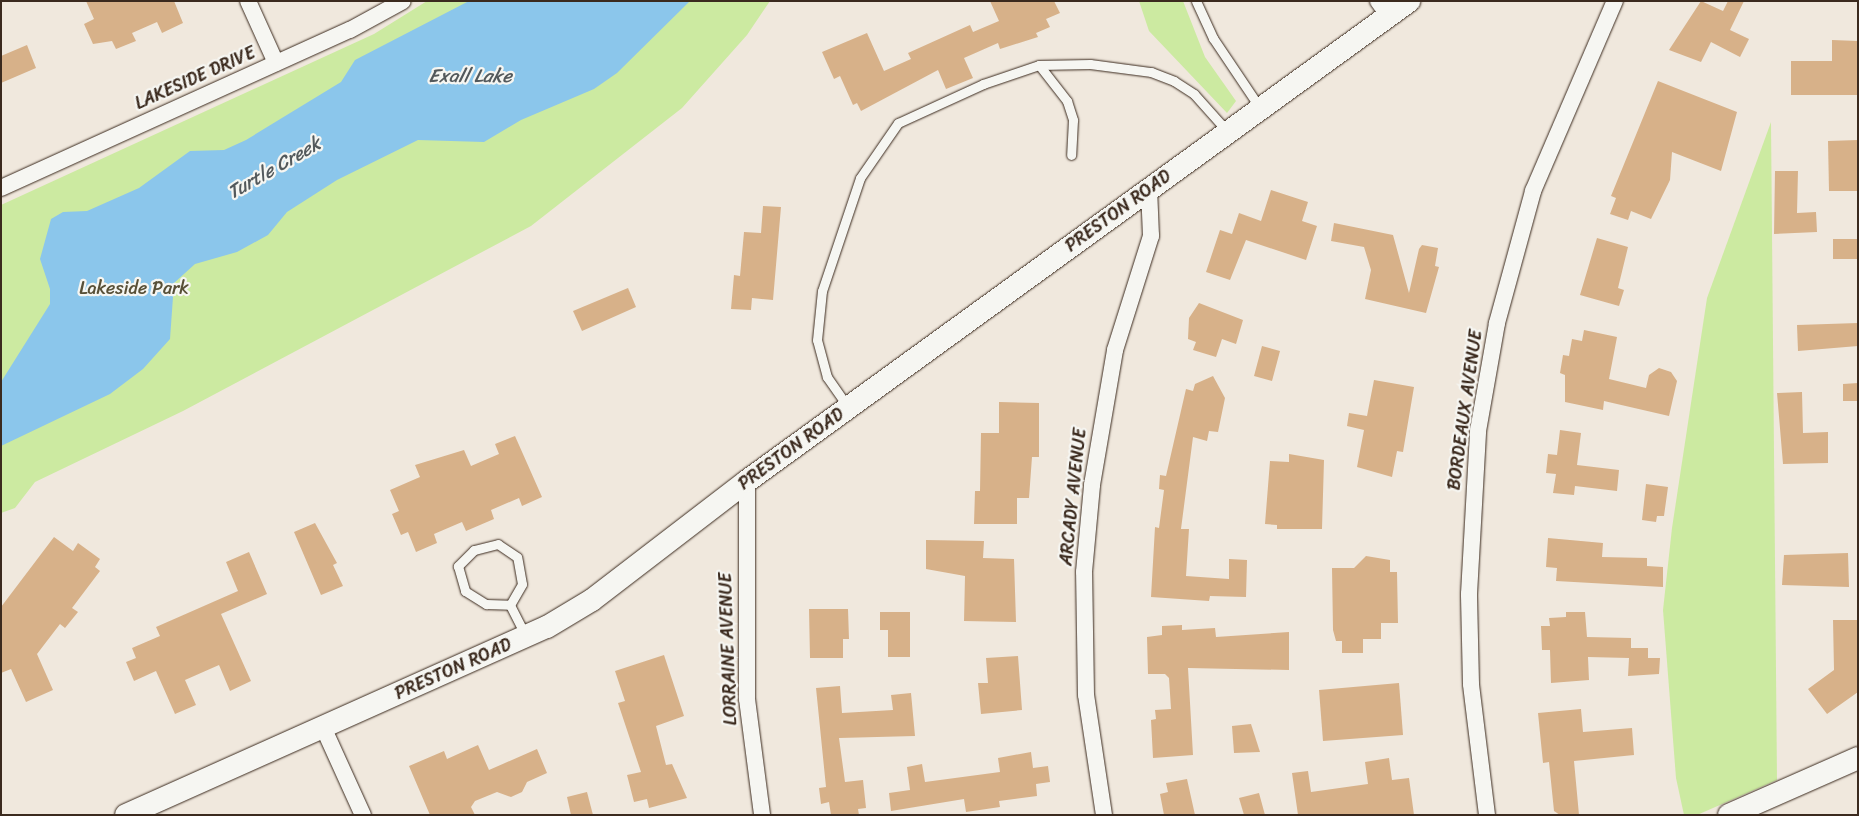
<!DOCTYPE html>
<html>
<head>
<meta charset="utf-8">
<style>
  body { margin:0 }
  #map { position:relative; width:1859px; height:816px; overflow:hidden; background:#f0e8dd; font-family:Sriracha,sans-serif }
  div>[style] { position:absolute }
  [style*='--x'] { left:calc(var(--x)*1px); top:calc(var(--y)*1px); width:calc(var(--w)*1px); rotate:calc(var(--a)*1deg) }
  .green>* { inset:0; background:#cceaa1 }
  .water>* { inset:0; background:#8bc6eb }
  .building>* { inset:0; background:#d7b189 }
  .roads { filter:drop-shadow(0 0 1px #3b2a1e) drop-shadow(0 0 1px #3b2a1e) }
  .lane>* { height:9px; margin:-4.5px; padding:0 4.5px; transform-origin:4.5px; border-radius:4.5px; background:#f6f6f2 }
  .street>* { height:16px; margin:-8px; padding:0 8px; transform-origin:8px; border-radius:8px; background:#f6f6f2 }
  .secondary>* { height:22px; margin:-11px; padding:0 11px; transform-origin:11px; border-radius:11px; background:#f6f6f2 }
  span { translate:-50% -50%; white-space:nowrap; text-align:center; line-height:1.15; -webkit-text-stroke:4.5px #f6f6f2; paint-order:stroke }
  .street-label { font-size:18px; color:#3b2a1e }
  .park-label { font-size:18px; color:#585038 }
  .water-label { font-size:19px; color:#53595c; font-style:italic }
  .frame { position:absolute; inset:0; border:2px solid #3b2a1e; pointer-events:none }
</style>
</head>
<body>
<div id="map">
  <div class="green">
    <i style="clip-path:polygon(427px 1px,770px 1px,747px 35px,682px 108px,531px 226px,183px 411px,35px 482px,15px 508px,1px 513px,1px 205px,374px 34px)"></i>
    <i style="clip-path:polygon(1139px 1px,1183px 1px,1205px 57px,1236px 101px,1227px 113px,1149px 31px)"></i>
    <i style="clip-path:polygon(1771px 122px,1777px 780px,1697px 815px,1684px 815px,1676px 778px,1663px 610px,1672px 528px,1707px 298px)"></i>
  </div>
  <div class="water">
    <i style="clip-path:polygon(469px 1px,690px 1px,617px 73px,594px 89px,521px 120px,484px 142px,418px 140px,337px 180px,287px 212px,268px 235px,237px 252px,195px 264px,174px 283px,170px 339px,143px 369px,110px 394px,1px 446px,1px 382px,50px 304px,50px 289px,40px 259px,51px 219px,63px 212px,87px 211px,139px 188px,190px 151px,224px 150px,246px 140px,341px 82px,355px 60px)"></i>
  </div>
  <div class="building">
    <i style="clip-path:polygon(86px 1px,174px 1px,183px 23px,162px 33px,157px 22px,132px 33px,136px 41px,116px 49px,112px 41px,93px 44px,84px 24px,94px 19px)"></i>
    <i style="clip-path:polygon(990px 1px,1054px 1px,1060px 13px,1046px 19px,1050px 27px,1036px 33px,1038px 37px,1000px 49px,998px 43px,964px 58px,973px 78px,946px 89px,938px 70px,861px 111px,857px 103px,853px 105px,840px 76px,834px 79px,822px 52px,867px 33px,884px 71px,911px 59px,908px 53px,970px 25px,973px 32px,999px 21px)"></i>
    <i style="clip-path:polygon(1701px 1px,1723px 11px,1728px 1px,1744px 1px,1730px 30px,1749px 39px,1740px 57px,1711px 42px,1701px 62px,1669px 50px)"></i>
    <i style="clip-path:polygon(1832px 40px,1858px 41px,1858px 95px,1791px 95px,1791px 61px,1832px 61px)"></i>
    <i style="clip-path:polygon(27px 45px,36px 68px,1px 83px,1px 56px)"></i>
    <i style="clip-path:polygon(1658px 81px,1737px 112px,1721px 171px,1672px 152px,1670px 180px,1651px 219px,1631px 211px,1628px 220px,1610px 214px,1616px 198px,1611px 196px)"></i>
    <i style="clip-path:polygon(1858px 140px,1858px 191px,1829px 191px,1828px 141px)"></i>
    <i style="clip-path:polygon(1775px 171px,1798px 171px,1797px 213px,1816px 212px,1817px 232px,1774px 234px)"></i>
    <i style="clip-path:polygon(1271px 190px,1308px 202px,1302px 221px,1317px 226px,1306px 260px,1246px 240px,1230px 280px,1206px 272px,1220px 230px,1232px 234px,1239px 213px,1261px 221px)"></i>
    <i style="clip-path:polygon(763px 206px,781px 207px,773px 300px,752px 298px,751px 310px,731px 309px,734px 275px,740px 276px,744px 232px,761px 233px)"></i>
    <i style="clip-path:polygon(1334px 223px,1393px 235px,1409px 293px,1419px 249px,1422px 245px,1438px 248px,1435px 266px,1439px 267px,1426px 313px,1365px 299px,1371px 270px,1364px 247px,1331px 241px)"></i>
    <i style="clip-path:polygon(1597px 238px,1628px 247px,1618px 288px,1624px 290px,1619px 306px,1580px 295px)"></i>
    <i style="clip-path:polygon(1833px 239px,1858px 239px,1858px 259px,1833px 259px)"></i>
    <i style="clip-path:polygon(628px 288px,636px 307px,582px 331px,573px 311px)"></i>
    <i style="clip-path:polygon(1199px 303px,1243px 320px,1236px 344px,1222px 339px,1216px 357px,1193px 350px,1196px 342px,1188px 339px,1189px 318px)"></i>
    <i style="clip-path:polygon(1858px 323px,1858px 346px,1798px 351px,1797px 325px)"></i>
    <i style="clip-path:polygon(1584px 330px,1617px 337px,1609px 379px,1646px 388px,1649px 375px,1659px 368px,1671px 372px,1677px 381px,1669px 416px,1604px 401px,1603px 410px,1565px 402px,1565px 375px,1560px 373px,1563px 355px,1569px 356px,1572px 339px,1582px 341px)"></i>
    <i style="clip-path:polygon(1262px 346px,1280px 351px,1272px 381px,1254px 376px)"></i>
    <i style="clip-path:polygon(1213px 376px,1225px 398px,1218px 432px,1209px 431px,1207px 441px,1193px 437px,1181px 529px,1189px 529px,1186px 576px,1229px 579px,1229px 559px,1247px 560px,1246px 597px,1210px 596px,1209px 601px,1151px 597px,1155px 527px,1159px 528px,1164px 490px,1159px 489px,1160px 475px,1166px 476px,1186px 389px,1193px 391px,1195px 384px)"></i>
    <i style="clip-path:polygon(1374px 380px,1414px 387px,1403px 452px,1397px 451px,1392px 477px,1357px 467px,1364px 430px,1347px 426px,1349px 413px,1367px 416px)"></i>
    <i style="clip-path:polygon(1858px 383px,1858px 401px,1843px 401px,1843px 384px)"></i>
    <i style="clip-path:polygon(1802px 392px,1803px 433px,1828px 432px,1828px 463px,1783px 464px,1777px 393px)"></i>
    <i style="clip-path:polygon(999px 402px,1039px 403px,1039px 457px,1032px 457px,1029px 498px,1017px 498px,1017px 524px,974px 524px,975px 491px,980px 491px,981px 433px,999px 433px)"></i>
    <i style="clip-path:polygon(1560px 430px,1581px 433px,1577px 465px,1619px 470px,1617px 491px,1575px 486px,1574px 495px,1553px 493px,1556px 474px,1546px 473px,1548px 454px,1557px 455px)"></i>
    <i style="clip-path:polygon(515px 436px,542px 497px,522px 506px,519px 498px,491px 510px,494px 519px,466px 531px,462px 522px,434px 534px,437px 543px,416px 552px,408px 532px,401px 535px,392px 514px,399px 511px,390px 490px,420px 477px,415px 465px,464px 450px,471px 466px,499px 454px,495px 444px)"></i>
    <i style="clip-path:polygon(1289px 454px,1324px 460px,1322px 529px,1277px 529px,1277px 525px,1265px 524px,1270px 461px,1289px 462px)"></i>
    <i style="clip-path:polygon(1646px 484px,1668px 487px,1664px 516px,1657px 516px,1656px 522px,1642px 520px)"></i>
    <i style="clip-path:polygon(315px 523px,337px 563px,333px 565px,343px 586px,321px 595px,294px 532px)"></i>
    <i style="clip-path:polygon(54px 537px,73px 551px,78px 543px,100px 559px,95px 567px,100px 571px,72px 608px,78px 612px,65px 628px,60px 624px,37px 654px,53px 690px,26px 702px,11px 669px,1px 673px,1px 607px)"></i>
    <i style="clip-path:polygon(1548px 538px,1603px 543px,1602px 557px,1647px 558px,1647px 566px,1663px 567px,1663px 587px,1556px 581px,1557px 568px,1546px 567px)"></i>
    <i style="clip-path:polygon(926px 540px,984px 541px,983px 558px,1014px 559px,1016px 622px,964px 621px,965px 576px,926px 569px)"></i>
    <i style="clip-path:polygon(249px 552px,267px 594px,221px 614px,251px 681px,230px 691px,219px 665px,185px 680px,196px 705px,175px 714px,156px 671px,134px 681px,126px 662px,136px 658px,132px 648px,160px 636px,156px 627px,238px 591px,226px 562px)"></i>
    <i style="clip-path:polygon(1848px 553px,1849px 587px,1782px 585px,1784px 555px)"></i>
    <i style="clip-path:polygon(1366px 556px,1390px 560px,1390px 572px,1397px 572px,1398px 623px,1381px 623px,1381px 639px,1363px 639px,1363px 653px,1342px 653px,1342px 641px,1336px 641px,1333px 630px,1332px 568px,1354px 568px)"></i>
    <i style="clip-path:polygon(809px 609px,848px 609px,849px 639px,843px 639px,843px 658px,810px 658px)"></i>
    <i style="clip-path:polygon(880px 612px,910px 612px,910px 657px,888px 657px,888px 630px,880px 630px)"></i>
    <i style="clip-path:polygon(1566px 612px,1585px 612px,1587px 637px,1631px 638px,1631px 648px,1648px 648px,1648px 658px,1660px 658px,1659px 674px,1628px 676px,1629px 658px,1588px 657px,1589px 680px,1551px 683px,1550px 650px,1542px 650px,1541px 626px,1550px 626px,1549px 618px,1566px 617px)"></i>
    <i style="clip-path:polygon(1833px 620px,1858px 620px,1858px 692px,1827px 714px,1808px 689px,1834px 670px)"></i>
    <i style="clip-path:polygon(1182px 625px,1182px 630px,1215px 628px,1216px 637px,1289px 632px,1289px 670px,1188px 668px,1193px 755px,1153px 758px,1151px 720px,1156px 719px,1155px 710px,1171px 709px,1169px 678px,1165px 674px,1148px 674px,1147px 637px,1162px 635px,1162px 626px)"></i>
    <i style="clip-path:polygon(664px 655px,684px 716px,656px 726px,666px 765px,672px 764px,687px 798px,649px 808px,647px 799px,634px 802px,627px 775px,641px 772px,618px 703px,625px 701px,615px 671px)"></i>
    <i style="clip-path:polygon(1018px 656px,1022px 710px,981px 714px,978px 683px,988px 683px,986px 658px)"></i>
    <i style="clip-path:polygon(1399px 683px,1403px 735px,1323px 741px,1319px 690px)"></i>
    <i style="clip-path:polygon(840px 686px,842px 713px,893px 710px,891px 695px,911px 693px,915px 736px,839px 738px,845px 782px,863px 780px,866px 808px,858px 809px,859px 815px,831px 815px,829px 802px,821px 804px,819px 788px,826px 787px,816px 688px)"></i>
    <i style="clip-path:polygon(1581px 709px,1583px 732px,1632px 728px,1634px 755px,1574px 761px,1579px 815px,1560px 815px,1554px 811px,1549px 762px,1543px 763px,1538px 713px)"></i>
    <i style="clip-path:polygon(1251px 724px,1260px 752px,1234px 753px,1232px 726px)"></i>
    <i style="clip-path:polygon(478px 745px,489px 770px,537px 749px,547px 773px,527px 782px,522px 792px,511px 797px,497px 792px,475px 801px,471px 807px,475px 815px,430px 815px,409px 766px,444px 751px,447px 759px)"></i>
    <i style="clip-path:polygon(1031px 752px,1033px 768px,1048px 766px,1050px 782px,1036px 784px,1037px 796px,999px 801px,1000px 807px,966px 812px,964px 799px,891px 811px,889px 793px,910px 790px,907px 767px,922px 764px,925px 782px,1000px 772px,998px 758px)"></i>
    <i style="clip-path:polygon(1389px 758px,1392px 780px,1409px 778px,1414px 815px,1298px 815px,1292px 773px,1308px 771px,1311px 792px,1368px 784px,1365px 762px)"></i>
    <i style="clip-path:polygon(1187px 779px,1195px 815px,1164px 815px,1160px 794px,1168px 792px,1166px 783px)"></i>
    <i style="clip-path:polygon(587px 792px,593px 815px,571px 815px,567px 797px)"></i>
    <i style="clip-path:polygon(1259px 793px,1265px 815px,1244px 815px,1239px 798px)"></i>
  </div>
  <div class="roads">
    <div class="lane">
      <i style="--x:1196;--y:1;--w:41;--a:65.3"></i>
      <i style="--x:1213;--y:38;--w:84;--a:56.1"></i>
      <i style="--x:1039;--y:65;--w:46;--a:52.1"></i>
      <i style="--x:1067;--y:101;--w:20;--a:72"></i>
      <i style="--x:1073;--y:120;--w:35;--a:93"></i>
      <i style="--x:848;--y:407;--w:37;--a:-125"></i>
      <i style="--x:827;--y:377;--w:38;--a:-105"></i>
      <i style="--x:817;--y:340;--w:49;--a:-84.2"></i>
      <i style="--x:822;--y:291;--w:119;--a:-71.4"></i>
      <i style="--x:860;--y:178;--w:67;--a:-55.4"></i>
      <i style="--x:898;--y:123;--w:94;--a:-24.6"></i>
      <i style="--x:983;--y:84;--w:59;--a:-18.7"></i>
      <i style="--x:1039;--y:65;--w:51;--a:-1.1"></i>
      <i style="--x:1090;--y:64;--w:62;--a:7.5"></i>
      <i style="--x:1151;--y:72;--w:25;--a:21"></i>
      <i style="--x:1174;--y:81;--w:24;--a:33"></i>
      <i style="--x:1194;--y:94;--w:50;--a:48.3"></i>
      <i style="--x:510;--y:605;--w:24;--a:-60"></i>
      <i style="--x:522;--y:584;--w:27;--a:-100"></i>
      <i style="--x:517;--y:557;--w:23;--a:-146"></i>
      <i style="--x:498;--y:544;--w:25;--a:166"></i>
      <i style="--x:474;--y:550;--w:23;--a:135"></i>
      <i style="--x:458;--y:566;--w:26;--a:74"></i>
      <i style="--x:465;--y:591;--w:25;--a:32"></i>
      <i style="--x:486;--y:604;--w:24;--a:2"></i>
      <i style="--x:510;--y:605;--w:35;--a:63"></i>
    </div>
    <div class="street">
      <i style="--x:248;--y:1;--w:68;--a:65.7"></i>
      <i style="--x:1378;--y:1;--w:19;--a:54"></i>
      <i style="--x:1;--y:188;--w:383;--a:-24.4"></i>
      <i style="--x:350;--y:30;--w:60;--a:-28.7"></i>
      <i style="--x:747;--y:481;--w:218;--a:90"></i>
      <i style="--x:747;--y:699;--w:117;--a:82.6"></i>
      <i style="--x:323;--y:727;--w:97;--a:65.6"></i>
      <i style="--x:1104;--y:815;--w:121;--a:-98.5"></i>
      <i style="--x:1086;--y:695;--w:123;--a:-90.9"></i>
      <i style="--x:1084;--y:572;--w:87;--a:-84.7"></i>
      <i style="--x:1092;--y:485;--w:137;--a:-80.3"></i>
      <i style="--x:1115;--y:350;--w:120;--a:-72.5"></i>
      <i style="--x:1151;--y:236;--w:48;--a:-92.4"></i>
      <i style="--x:1487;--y:815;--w:132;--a:-97"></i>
      <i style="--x:1471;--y:684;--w:90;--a:-91.3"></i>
      <i style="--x:1469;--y:594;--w:163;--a:-86.8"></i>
      <i style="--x:1478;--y:431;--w:110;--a:-80"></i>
      <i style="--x:1497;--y:323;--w:137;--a:-74.7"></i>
      <i style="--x:1533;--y:191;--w:207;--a:-66.7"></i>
    </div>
    <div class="secondary">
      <i style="--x:126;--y:815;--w:461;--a:-24.1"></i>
      <i style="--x:547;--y:627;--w:52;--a:-31"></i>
      <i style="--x:592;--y:600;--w:195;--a:-37.5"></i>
      <i style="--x:747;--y:481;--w:818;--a:-35.94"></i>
      <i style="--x:1729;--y:815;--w:141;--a:-23.8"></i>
    </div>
  </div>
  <div class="street-label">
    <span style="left:195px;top:78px;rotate:-24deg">LAKESIDE DRIVE</span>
    <span style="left:1118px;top:211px;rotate:-36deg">PRESTON ROAD</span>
    <span style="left:1465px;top:410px;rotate:-82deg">BORDEAUX AVENUE</span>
    <span style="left:791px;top:449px;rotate:-36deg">PRESTON ROAD</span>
    <span style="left:1073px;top:497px;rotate:-84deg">ARCADY AVENUE</span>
    <span style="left:728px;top:649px;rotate:-92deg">LORRAINE AVENUE</span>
    <span style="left:453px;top:669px;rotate:-24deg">PRESTON ROAD</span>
  </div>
  <div class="park-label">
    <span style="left:134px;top:288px">Lakeside Park</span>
  </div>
  <div class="water-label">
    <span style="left:470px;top:76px">Exall Lake</span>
    <span style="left:274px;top:168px;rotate:-30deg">Turtle Creek</span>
  </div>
  <div class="frame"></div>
</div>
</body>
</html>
